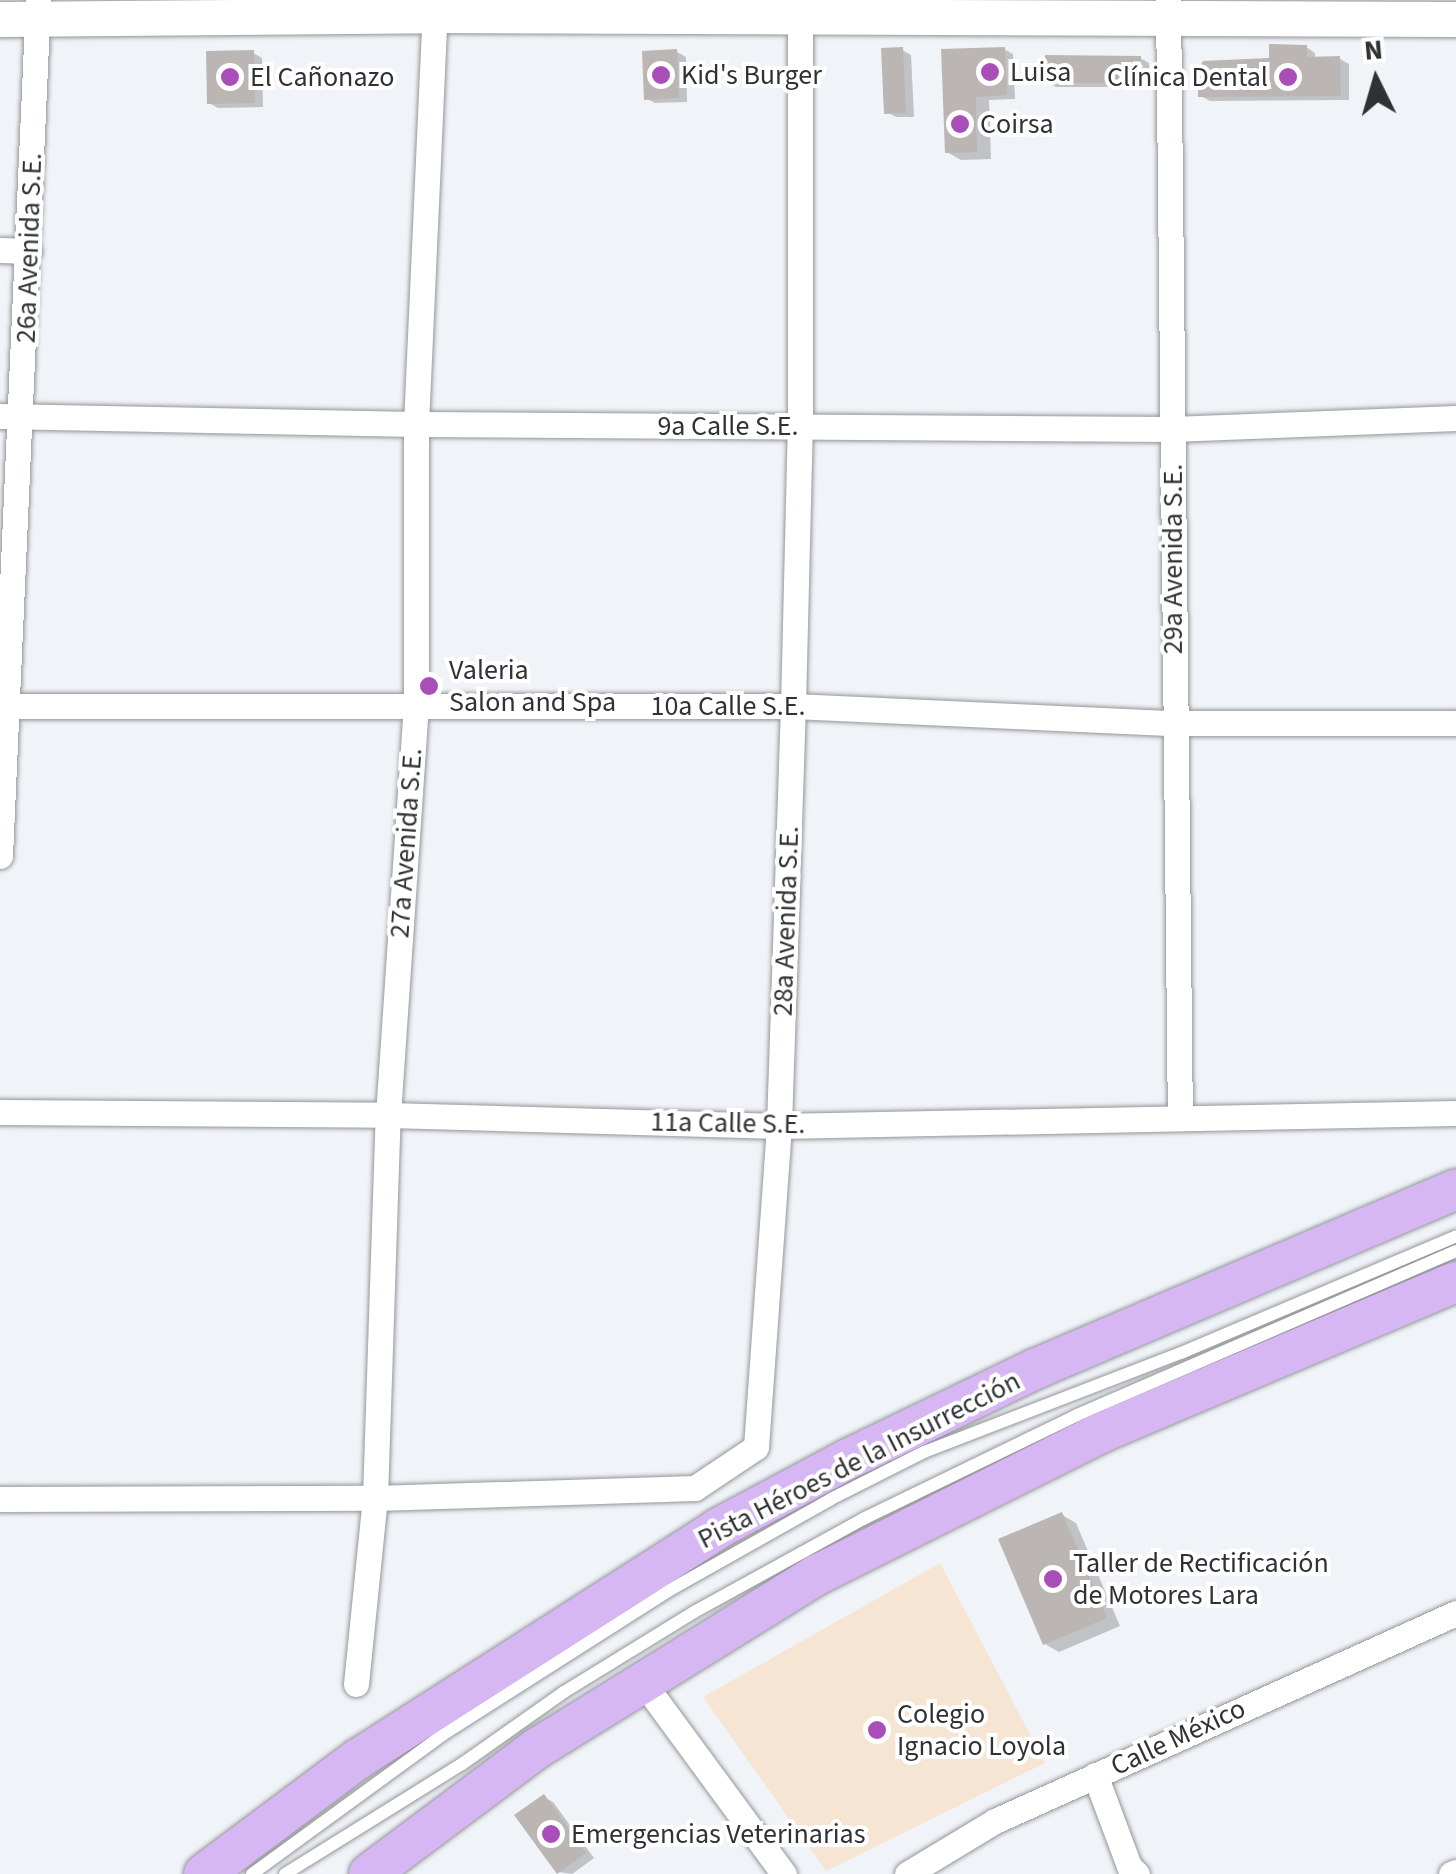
<!DOCTYPE html>
<html>
<head>
<meta charset="utf-8">
<style>
  body { margin:0 }
  #map { position:relative; width:1456px; height:1874px; overflow:hidden; background:#f0f3f7; font-family:"Source Sans 3",sans-serif }
  div>[style] { position:absolute }
  [style*='--x'] { left:calc(var(--x)*1px); top:calc(var(--y)*1px); width:calc(var(--w)*1px); rotate:calc(var(--a)*1deg) }
  .education>* { inset:0; background:#f7e5d4 }
  .shadow>* { inset:0; background:#0003 }
  .building>* { inset:0; background:#bbb6b4 }
  .roads { filter:drop-shadow(0 0 2px #93969a) drop-shadow(0 0 2px #93969a) }
  .lane>* { height:12px; margin:-6px; padding:0 6px; transform-origin:6px; border-radius:6px; background:#fff }
  .street>* { height:25px; margin:-12.5px; padding:0 12.5px; transform-origin:12.5px; border-radius:12.5px; background:#fff }
  .secondary>* { height:35px; margin:-17.5px; padding:0 17.5px; transform-origin:17.5px; border-radius:17.5px; background:#fff }
  .primary>* { height:40px; margin:-20px; padding:0 20px; transform-origin:20px; border-radius:20px; background:#d7b6f4 }
  .dots>* { width:28px; height:28px; translate:-50% -50%; box-sizing:border-box; border:5px solid #fff; border-radius:50% }
  span { translate:-50% -50%; white-space:nowrap; text-align:center; line-height:1.15; -webkit-text-stroke:8px #fff; paint-order:stroke }
  .poi-label { font-size:28px; color:#2f3132 }
  .left { translate:0 -50%; text-align:left }
  .right { translate:-100% -50%; text-align:right }
  .street-label { font-size:28px; color:#2f3132 }
  .north { position:absolute; left:1326px; top:30px; width:100px; height:100px; -webkit-text-stroke:8px #fff; paint-order:stroke; rotate:355deg; font-size:28px; font-weight:700; line-height:40px; text-align:center; color:#2f3132 }
  .north::after { content:''; display:block; margin:auto; width:35px; height:45px; background:#2f3132; clip-path:polygon(50% 0,100% 100%,50% 72%,0 100%) }
</style>
</head>
<body>
<div id="map">
  <div class="education">
    <i style="clip-path:polygon(940px 1563px,1045px 1763px,826px 1871px,703px 1697px)"></i>
  </div>
  <div class="shadow">
    <i style="clip-path:polygon(1306px 47px,1315px 53px,1315px 59px,1340px 59px,1349px 64px,1349px 100px,1210px 101px,1201px 96px)"></i>
    <i style="clip-path:polygon(1004px 49px,1013px 54px,1015px 99px,989px 100px,991px 159px,961px 160px,947px 152px,944px 51px)"></i>
    <i style="clip-path:polygon(902px 50px,911px 55px,914px 117px,896px 117px,887px 112px)"></i>
    <i style="clip-path:polygon(677px 52px,686px 57px,687px 102px,655px 103px,646px 98px)"></i>
    <i style="clip-path:polygon(253px 53px,262px 58px,263px 107px,218px 108px,209px 103px)"></i>
    <i style="clip-path:polygon(1140px 58px,1149px 63px,1150px 87px,1056px 87px,1047px 82px)"></i>
    <i style="clip-path:polygon(1062px 1515px,1076px 1523px,1120px 1626px,1059px 1652px,1045px 1644px)"></i>
    <i style="clip-path:polygon(544px 1797px,553px 1802px,594px 1858px,572px 1874px,559px 1872px)"></i>
  </div>
  <div class="building">
    <i style="clip-path:polygon(1269px 44px,1307px 45px,1307px 57px,1340px 56px,1341px 96px,1198px 97px,1198px 70px,1203px 61px,1269px 58px)"></i>
    <i style="clip-path:polygon(903px 47px,906px 113px,884px 114px,881px 48px)"></i>
    <i style="clip-path:polygon(1005px 47px,1007px 95px,976px 97px,977px 152px,945px 153px,941px 49px)"></i>
    <i style="clip-path:polygon(677px 49px,679px 98px,644px 100px,642px 51px)"></i>
    <i style="clip-path:polygon(254px 50px,255px 103px,207px 104px,206px 51px)"></i>
    <i style="clip-path:polygon(1045px 55px,1141px 56px,1141px 83px,1045px 83px)"></i>
    <i style="clip-path:polygon(1062px 1512px,1107px 1618px,1043px 1645px,998px 1539px)"></i>
    <i style="clip-path:polygon(544px 1794px,586px 1853px,557px 1874px,514px 1815px)"></i>
  </div>
  <div class="roads">
    <div class="lane">
      <i style="--x:252;--y:1874;--w:241;--a:-36.1"></i>
      <i style="--x:447;--y:1732;--w:262;--a:-32.5"></i>
      <i style="--x:668;--y:1591;--w:187;--a:-29.4"></i>
      <i style="--x:831;--y:1499;--w:104;--a:-26.8"></i>
      <i style="--x:924;--y:1452;--w:275;--a:-21.1"></i>
      <i style="--x:1181;--y:1353;--w:299;--a:-23"></i>
      <i style="--x:285;--y:1874;--w:208;--a:-31.9"></i>
      <i style="--x:462;--y:1764;--w:125;--a:-35.2"></i>
      <i style="--x:564;--y:1692;--w:153;--a:-31.6"></i>
      <i style="--x:694;--y:1612;--w:193;--a:-28.8"></i>
      <i style="--x:863;--y:1519;--w:238;--a:-25.9"></i>
      <i style="--x:1077;--y:1415;--w:413;--a:-23.4"></i>
    </div>
    <div class="street">
      <i style="--x:1168;--y:0;--w:1118;--a:89.39"></i>
      <i style="--x:0;--y:250;--w:29;--a:2"></i>
      <i style="--x:0;--y:416;--w:416;--a:1.1"></i>
      <i style="--x:416;--y:424;--w:756;--a:0.38"></i>
      <i style="--x:1172;--y:429;--w:284;--a:-2.2"></i>
      <i style="--x:0;--y:706;--w:793;--a:0"></i>
      <i style="--x:793;--y:706;--w:381;--a:2.6"></i>
      <i style="--x:1174;--y:723;--w:282;--a:0"></i>
      <i style="--x:0;--y:856;--w:857;--a:-87.46"></i>
      <i style="--x:0;--y:1112;--w:388;--a:0.4"></i>
      <i style="--x:388;--y:1115;--w:391;--a:1.6"></i>
      <i style="--x:779;--y:1126;--w:677;--a:-1.1"></i>
      <i style="--x:0;--y:1499;--w:375;--a:-0.2"></i>
      <i style="--x:375;--y:1498;--w:320;--a:-1.8"></i>
      <i style="--x:695;--y:1488;--w:73;--a:-33.9"></i>
      <i style="--x:756;--y:1447;--w:322;--a:-85.9"></i>
      <i style="--x:779;--y:1126;--w:420;--a:-88.1"></i>
      <i style="--x:793;--y:706;--w:279;--a:-88.6"></i>
      <i style="--x:800;--y:427;--w:425;--a:-90"></i>
      <i style="--x:642;--y:1681;--w:240;--a:53.7"></i>
      <i style="--x:356;--y:1684;--w:187;--a:-84.2"></i>
      <i style="--x:375;--y:1498;--w:383;--a:-88.1"></i>
      <i style="--x:388;--y:1115;--w:410;--a:-86.1"></i>
      <i style="--x:416;--y:706;--w:282;--a:-90"></i>
      <i style="--x:416;--y:424;--w:422;--a:-87.4"></i>
      <i style="--x:1095;--y:1775;--w:97;--a:69.5"></i>
      <i style="--x:1129;--y:1866;--w:11;--a:45"></i>
      <i style="--x:907;--y:1874;--w:103;--a:-31.1"></i>
      <i style="--x:995;--y:1821;--w:506;--a:-24.28"></i>
      <i style="--x:1451;--y:1874;--w:5;--a:-22"></i>
    </div>
    <div class="secondary">
      <i style="--x:0;--y:19;--w:435;--a:-0.5"></i>
      <i style="--x:435;--y:15;--w:1021;--a:0.22"></i>
    </div>
    <div class="primary">
      <i style="--x:204;--y:1874;--w:192;--a:-36.8"></i>
      <i style="--x:358;--y:1759;--w:426;--a:-32.6"></i>
      <i style="--x:717;--y:1529;--w:149;--a:-28.1"></i>
      <i style="--x:848;--y:1459;--w:208;--a:-25.7"></i>
      <i style="--x:1035;--y:1369;--w:458;--a:-23.1"></i>
      <i style="--x:369;--y:1874;--w:209;--a:-36.8"></i>
      <i style="--x:536;--y:1749;--w:331;--a:-31.8"></i>
      <i style="--x:817;--y:1575;--w:317;--a:-26.6"></i>
      <i style="--x:1100;--y:1433;--w:387;--a:-23"></i>
    </div>
  </div>
  <div class="dots">
    <i style="left:990px;top:72px;background:#a94eb9"></i>
    <i style="left:661px;top:75px;background:#a94eb9"></i>
    <i style="left:230px;top:77px;background:#a94eb9"></i>
    <i style="left:1288px;top:77px;background:#a94eb9"></i>
    <i style="left:960px;top:124px;background:#a94eb9"></i>
    <i style="left:429px;top:686px;background:#a94eb9"></i>
    <i style="left:1053px;top:1579px;background:#a94eb9"></i>
    <i style="left:877px;top:1730px;background:#a94eb9"></i>
    <i style="left:551px;top:1834px;background:#a94eb9"></i>
  </div>
  <div class="poi-label">
    <span class="left" style="left:1010px;top:72px">Luisa</span>
    <span class="left" style="left:681px;top:75px">Kid's Burger</span>
    <span class="left" style="left:250px;top:77px">El Cañonazo</span>
    <span class="right" style="left:1268px;top:77px">Clínica Dental</span>
    <span class="left" style="left:980px;top:124px">Coirsa</span>
    <span class="left" style="left:449px;top:686px">Valeria<br>Salon and Spa</span>
    <span class="left" style="left:1073px;top:1579px">Taller de Rectificación<br>de Motores Lara</span>
    <span class="left" style="left:897px;top:1730px">Colegio<br>Ignacio Loyola</span>
    <span class="left" style="left:571px;top:1834px">Emergencias Veterinarias</span>
  </div>
  <div class="street-label">
    <span style="left:29px;top:248px;rotate:-88deg">26a Avenida S.E.</span>
    <span style="left:728px;top:426px">9a Calle S.E.</span>
    <span style="left:1173px;top:559px;rotate:-90deg">29a Avenida S.E.</span>
    <span style="left:728px;top:706px">10a Calle S.E.</span>
    <span style="left:406px;top:843px;rotate:-86deg">27a Avenida S.E.</span>
    <span style="left:786px;top:921px;rotate:-88deg">28a Avenida S.E.</span>
    <span style="left:728px;top:1123px;rotate:1deg">11a Calle S.E.</span>
    <span style="left:859px;top:1460px;rotate:-27deg">Pista Héroes de la Insurrección</span>
    <span style="left:1178px;top:1737px;rotate:-25deg">Calle México</span>
  </div>
  <div class="north">N</div>
</div>
</body>
</html>
